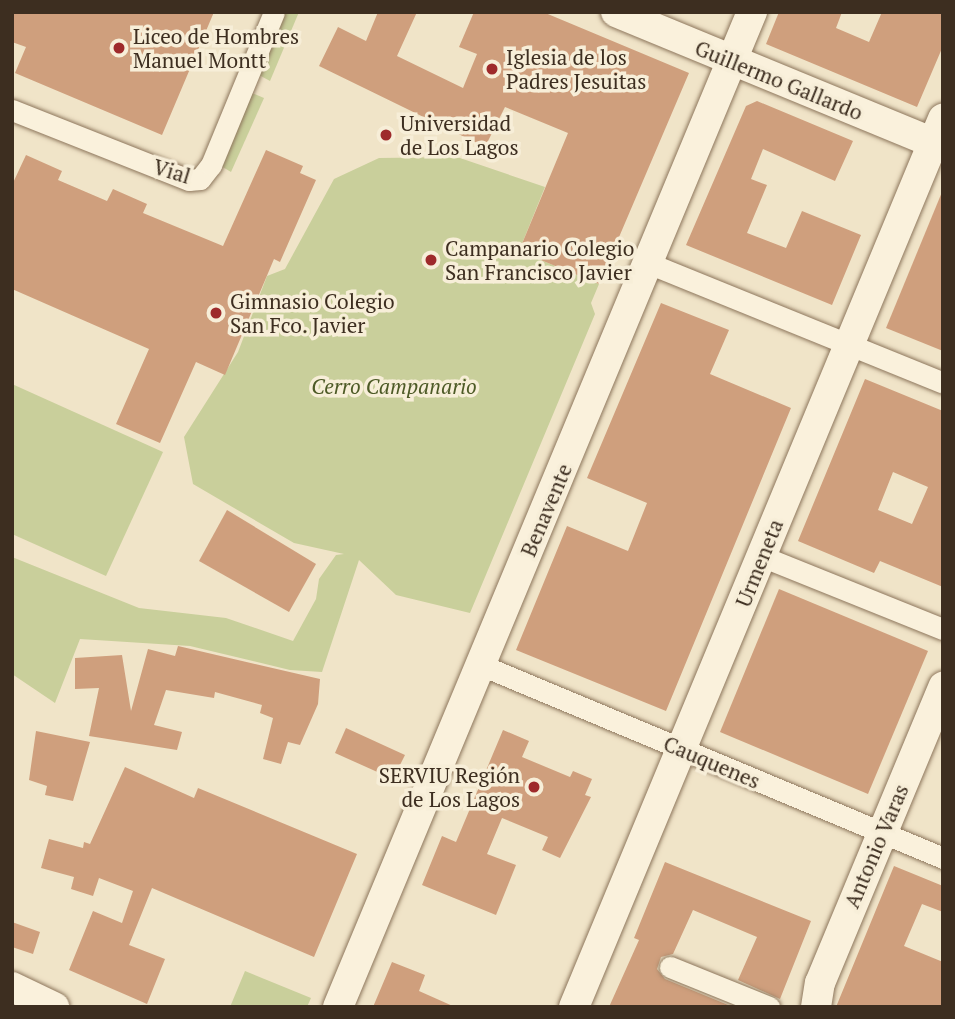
<!DOCTYPE html>
<html>
<head>
<meta charset="utf-8">
<style>
  body { margin:0 }
  #map { position:relative; width:955px; height:1019px; overflow:hidden; background:#f0e4c8; font-family:"PT Serif",serif }
  div>[style] { position:absolute }
  [style*='--x'] { left:calc(var(--x)*1px); top:calc(var(--y)*1px); width:calc(var(--w)*1px); rotate:calc(var(--a)*1deg) }
  .green>* { inset:0; background:#c9cf9b }
  .building>* { inset:0; background:#cf9f7d }
  .round { border-radius:50% }
  .roads { filter:drop-shadow(0 0 2px #8d765c) drop-shadow(0 0 2px #8d765c) }
  .street>* { height:21px; margin:-10.5px; padding:0 10.5px; transform-origin:10.5px; border-radius:10.5px; background:#faf1dc }
  .secondary>* { height:30px; margin:-15px; padding:0 15px; transform-origin:15px; border-radius:15px; background:#faf1dc }
  .dots>* { width:19px; height:19px; translate:-50% -50%; box-sizing:border-box; border:4px solid #f7eed8; border-radius:50% }
  span { translate:-50% -50%; white-space:nowrap; text-align:center; line-height:1.15; -webkit-text-stroke:7px #f7eed8; paint-order:stroke }
  .poi-label { font-size:21px; color:#3d2e20 }
  .left { translate:0 -50%; text-align:left }
  .right { translate:-100% -50%; text-align:right }
  .street-label { font-size:21px; color:#3d2e20 }
  .park-label { font-size:21px; color:#4d5a26; font-style:italic }
  .frame { position:absolute; inset:0; border:14px solid #3d2e20; pointer-events:none }
</style>
</head>
<body>
<div id="map">
  <div class="green">
    <i style="clip-path:polygon(285px 12px,299px 12px,270px 81px,259px 75px)"></i>
    <i style="clip-path:polygon(252px 93px,264px 98px,231px 172px,221px 166px)"></i>
    <i style="clip-path:polygon(457px 157px,545px 187px,519px 251px,599px 284px,591px 303px,595px 314px,470px 613px,396px 595px,359px 560px,322px 672px,290px 670px,190px 646px,80px 639px,55px 703px,12px 674px,12px 557px,139px 608px,226px 618px,293px 641px,316px 599px,319px 579px,336px 555px,344px 554px,294px 543px,193px 484px,184px 437px,238px 352px,267px 276px,285px 269px,334px 179px,379px 158px)"></i>
    <i style="clip-path:polygon(12px 384px,163px 452px,106px 576px,12px 534px)"></i>
    <i style="clip-path:polygon(245px 971px,311px 998px,307px 1007px,230px 1007px)"></i>
  </div>
  <div class="building">
    <i style="clip-path:polygon(12px 12px,214px 12px,162px 135px,15px 73px,26px 47px,12px 42px)"></i>
    <i style="clip-path:polygon(378px 12px,417px 12px,397px 56px,463px 88px,477px 54px,459px 47px,474px 12px,543px 12px,689px 73px,599px 284px,519px 251px,568px 133px,505px 107px,485px 147px,319px 66px,338px 27px,366px 41px)"></i>
    <i style="clip-path:polygon(779px 12px,842px 12px,836px 28px,869px 42px,882px 12px,943px 12px,943px 46px,917px 107px,766px 44px)"></i>
    <i style="clip-path:polygon(757px 101px,853px 141px,835px 181px,763px 149px,751px 179px,767px 185px,747px 233px,786px 248px,802px 211px,861px 235px,832px 305px,686px 245px,746px 106px)"></i>
    <i style="clip-path:polygon(266px 150px,303px 166px,300px 173px,316px 180px,280px 262px,274px 259px,225px 375px,196px 362px,160px 443px,116px 424px,149px 349px,12px 289px,12px 185px,26px 155px,62px 171px,58px 180px,107px 201px,113px 189px,147px 204px,143px 213px,223px 246px)"></i>
    <i style="clip-path:polygon(942px 192px,943px 192px,943px 351px,886px 328px)"></i>
    <i class="round" style="left:422px;top:251px;width:18px;height:18px"></i>
    <i style="clip-path:polygon(661px 303px,729px 330px,710px 374px,791px 408px,666px 711px,516px 650px,567px 526px,628px 551px,647px 503px,587px 478px)"></i>
    <i style="clip-path:polygon(evenodd,865px 379px,943px 411px,943px 587px,880px 561px,874px 573px,798px 541px,865px 379px,893px 472px,928px 487px,912px 524px,878px 510px,893px 472px)"></i>
    <i style="clip-path:polygon(227px 510px,316px 564px,289px 612px,199px 561px)"></i>
    <i style="clip-path:polygon(779px 589px,928px 651px,868px 794px,720px 732px)"></i>
    <i style="clip-path:polygon(178px 646px,320px 679px,318px 704px,300px 745px,288px 742px,281px 764px,263px 759px,273px 718px,260px 713px,262px 705px,215px 692px,214px 698px,166px 690px,154px 725px,182px 732px,177px 750px,89px 736px,99px 688px,75px 689px,75px 658px,122px 655px,131px 711px,148px 649px,175px 656px)"></i>
    <i style="clip-path:polygon(346px 728px,405px 755px,393px 779px,335px 753px)"></i>
    <i style="clip-path:polygon(503px 730px,529px 741px,522px 757px,570px 777px,573px 771px,592px 779px,585px 795px,591px 797px,560px 858px,542px 850px,548px 837px,502px 818px,487px 854px,516px 865px,496px 915px,422px 885px,442px 836px,456px 842px)"></i>
    <i style="clip-path:polygon(36px 731px,90px 742px,73px 801px,45px 795px,47px 786px,29px 780px)"></i>
    <i style="clip-path:polygon(125px 767px,194px 798px,198px 788px,357px 854px,314px 957px,152px 888px,129px 945px,165px 959px,147px 1004px,69px 970px,93px 911px,122px 923px,133px 891px,99px 878px,93px 896px,71px 889px,74px 877px,41px 868px,49px 839px,83px 848px,84px 842px,90px 844px)"></i>
    <i style="clip-path:polygon(665px 862px,811px 921px,780px 999px,738px 980px,757px 937px,693px 910px,673px 954px,661px 957px,657px 969px,665px 979px,733px 1007px,609px 1007px,639px 940px,634px 938px)"></i>
    <i style="clip-path:polygon(894px 866px,943px 886px,943px 912px,922px 904px,904px 946px,943px 962px,943px 1007px,836px 1007px)"></i>
    <i style="clip-path:polygon(12px 922px,40px 932px,33px 954px,12px 947px)"></i>
    <i style="clip-path:polygon(392px 962px,425px 975px,419px 991px,455px 1007px,373px 1007px)"></i>
  </div>
  <div class="roads">
    <div class="street">
      <i style="--x:12;--y:110;--w:190;--a:21.6"></i>
      <i style="--x:189;--y:180;--w:11;--a:-5"></i>
      <i style="--x:200;--y:179;--w:18;--a:-52"></i>
      <i style="--x:211;--y:165;--w:165;--a:-67.6"></i>
      <i style="--x:648;--y:263;--w:318;--a:22.1"></i>
      <i style="--x:761;--y:556;--w:196;--a:21.9"></i>
      <i style="--x:481;--y:665;--w:501;--a:22.67"></i>
      <i style="--x:670;--y:967;--w:107;--a:22"></i>
    </div>
    <div class="secondary">
      <i style="--x:616;--y:12;--w:354;--a:22.4"></i>
      <i style="--x:12;--y:987;--w:47;--a:25.5"></i>
      <i style="--x:338;--y:1007;--w:1078;--a:-67.41"></i>
      <i style="--x:574;--y:1007;--w:962;--a:-67.44"></i>
      <i style="--x:816;--y:1007;--w:24;--a:-81"></i>
      <i style="--x:820;--y:983;--w:321;--a:-67.4"></i>
    </div>
  </div>
  <div class="dots">
    <i style="left:119px;top:48px;background:#9e2a2b"></i>
    <i style="left:492px;top:69px;background:#9e2a2b"></i>
    <i style="left:386px;top:135px;background:#9e2a2b"></i>
    <i style="left:431px;top:260px;background:#9e2a2b"></i>
    <i style="left:216px;top:313px;background:#9e2a2b"></i>
    <i style="left:534px;top:787px;background:#9e2a2b"></i>
  </div>
  <div class="poi-label">
    <span class="left" style="left:133px;top:48px">Liceo de Hombres<br>Manuel Montt</span>
    <span class="left" style="left:506px;top:69px">Iglesia de los<br>Padres Jesuitas</span>
    <span class="left" style="left:400px;top:135px">Universidad<br>de Los Lagos</span>
    <span class="left" style="left:445px;top:260px">Campanario Colegio<br>San Francisco Javier</span>
    <span class="left" style="left:230px;top:313px">Gimnasio Colegio<br>San Fco. Javier</span>
    <span class="right" style="left:520px;top:787px">SERVIU Región<br>de Los Lagos</span>
  </div>
  <div class="street-label">
    <span style="left:779px;top:80px;rotate:22deg">Guillermo Gallardo</span>
    <span style="left:172px;top:171px;rotate:17deg">Vial</span>
    <span style="left:546px;top:510px;rotate:-67deg">Benavente</span>
    <span style="left:759px;top:563px;rotate:-68deg">Urmeneta</span>
    <span style="left:712px;top:762px;rotate:23deg">Cauquenes</span>
    <span style="left:876px;top:846px;rotate:-67deg">Antonio Varas</span>
  </div>
  <div class="park-label">
    <span style="left:394px;top:386px">Cerro Campanario</span>
  </div>
  <div class="frame"></div>
</div>
</body>
</html>
